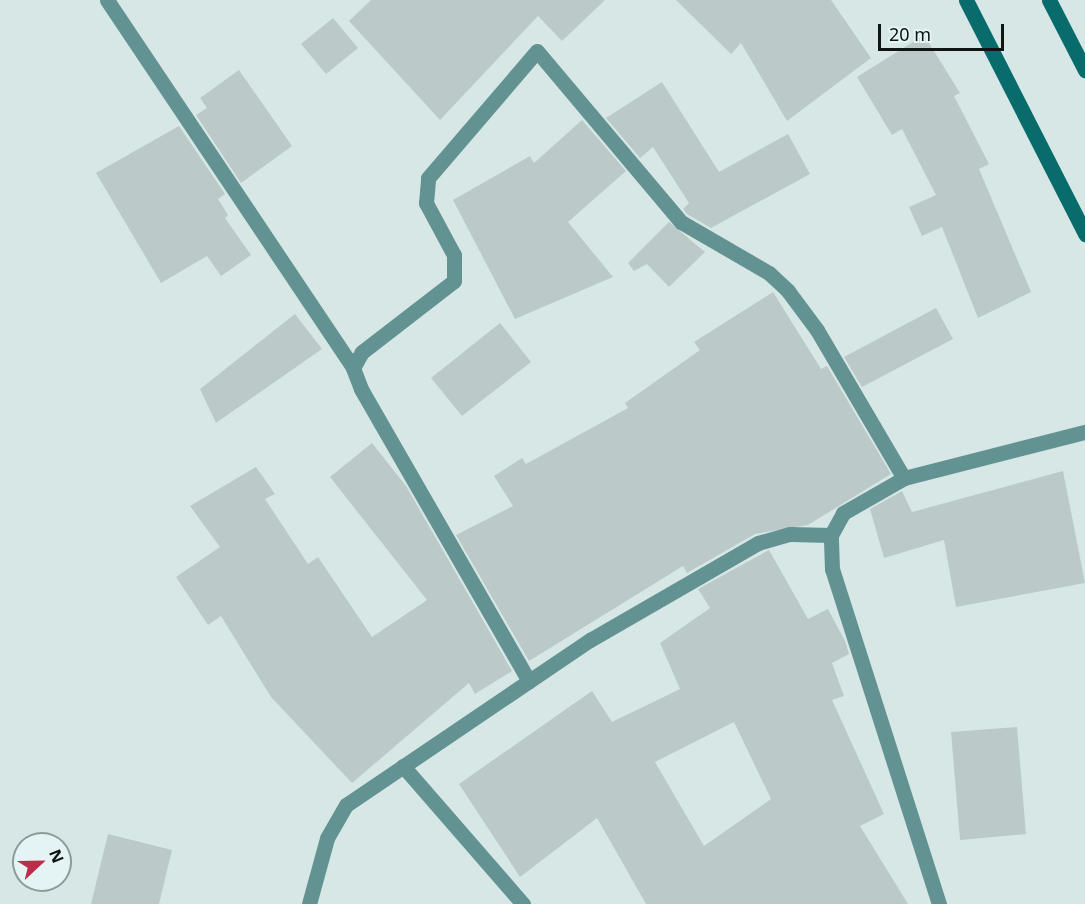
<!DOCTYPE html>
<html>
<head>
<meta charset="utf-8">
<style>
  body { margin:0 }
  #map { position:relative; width:1085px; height:904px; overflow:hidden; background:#d7e7e6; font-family:"Noto Sans",sans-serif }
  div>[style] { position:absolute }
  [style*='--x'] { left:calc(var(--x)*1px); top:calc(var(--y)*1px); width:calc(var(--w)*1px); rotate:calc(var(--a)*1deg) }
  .building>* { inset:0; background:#bbcac9 }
  .street>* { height:15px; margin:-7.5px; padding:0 7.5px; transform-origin:7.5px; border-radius:7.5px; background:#629392 }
  .secondary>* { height:15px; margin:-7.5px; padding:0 7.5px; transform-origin:7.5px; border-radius:7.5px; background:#086c6c }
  span { translate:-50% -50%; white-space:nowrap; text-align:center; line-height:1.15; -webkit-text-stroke:4.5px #e4f4f4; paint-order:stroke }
  .north { position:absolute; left:12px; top:832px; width:60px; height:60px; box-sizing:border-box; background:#e4f4f4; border:2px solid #8f9a9a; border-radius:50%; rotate:68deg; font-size:16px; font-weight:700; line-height:24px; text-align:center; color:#0f1414 }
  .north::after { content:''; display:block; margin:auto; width:21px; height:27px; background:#bd2d4b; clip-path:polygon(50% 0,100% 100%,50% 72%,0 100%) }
  .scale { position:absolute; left:878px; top:24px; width:126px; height:27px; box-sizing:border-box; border:3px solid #0f1414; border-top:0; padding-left:8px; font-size:18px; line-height:21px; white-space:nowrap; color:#0f1414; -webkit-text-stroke:4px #e4f4f4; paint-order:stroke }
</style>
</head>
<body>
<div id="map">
  <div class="building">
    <i style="clip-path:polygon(371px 0,605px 0,562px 41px,538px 16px,440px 120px,349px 21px)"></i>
    <i style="clip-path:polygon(676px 0,831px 0,871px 58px,787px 121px,741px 43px,731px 54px)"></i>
    <i style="clip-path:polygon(333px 18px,358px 48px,326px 74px,301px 44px)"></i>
    <i style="clip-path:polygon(924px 35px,960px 93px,954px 96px,989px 164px,979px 169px,1031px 292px,978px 318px,942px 227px,922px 236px,909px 207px,936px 195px,902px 129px,892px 135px,857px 77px)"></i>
    <i style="clip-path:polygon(239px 70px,292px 146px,241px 183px,196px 115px,207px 108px,200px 98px)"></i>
    <i style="clip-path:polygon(662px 82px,719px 172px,788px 134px,810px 174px,711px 228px,687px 214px,683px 209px,689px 203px,653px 147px,640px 158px,606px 118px)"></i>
    <i style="clip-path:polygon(582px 120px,626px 171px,568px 222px,613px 277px,515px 319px,453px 200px,530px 156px,534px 163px)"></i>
    <i style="clip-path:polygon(179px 126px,225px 194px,218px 199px,228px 215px,225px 218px,251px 255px,221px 276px,207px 256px,161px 283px,96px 173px)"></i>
    <i style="clip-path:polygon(669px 222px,705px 252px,669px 287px,647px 264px,634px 271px,628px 263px)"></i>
    <i style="clip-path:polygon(773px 292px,821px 369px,827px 366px,891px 474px,808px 525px,755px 534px,687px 573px,683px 566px,529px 661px,456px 535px,513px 506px,494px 476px,522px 458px,526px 464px,628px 408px,625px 403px,700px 350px,694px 342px)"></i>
    <i style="clip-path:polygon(936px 308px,953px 339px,862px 387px,844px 357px)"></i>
    <i style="clip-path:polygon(295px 314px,322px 349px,216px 423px,200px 389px)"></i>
    <i style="clip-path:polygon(500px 323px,531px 362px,462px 416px,431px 378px)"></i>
    <i style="clip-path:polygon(372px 443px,406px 486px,512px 671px,475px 694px,469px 683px,352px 783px,271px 697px,221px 616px,208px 625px,176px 577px,220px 547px,190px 506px,256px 467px,275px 494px,265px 499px,308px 564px,318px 557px,372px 637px,427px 600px,330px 477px)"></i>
    <i style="clip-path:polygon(1063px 471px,1085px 583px,956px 607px,944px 540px,884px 558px,870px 509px,902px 491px,912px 512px)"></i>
    <i style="clip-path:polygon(evenodd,769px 550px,808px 619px,828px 609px,845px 641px,849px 654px,832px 663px,844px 696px,832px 700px,884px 814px,860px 826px,908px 904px,646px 904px,597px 818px,520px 877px,459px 784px,592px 691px,612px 722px,680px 689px,660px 643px,710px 608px,698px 589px,769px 550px,734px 722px,771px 799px,704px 846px,655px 762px,734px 722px)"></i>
    <i style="clip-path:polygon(1017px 727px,1026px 834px,960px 840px,951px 732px)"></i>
    <i style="clip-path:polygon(108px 834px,172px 850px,159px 904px,91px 904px)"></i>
  </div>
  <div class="street">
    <i style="--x:107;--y:0;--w:443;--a:56.2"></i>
    <i style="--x:353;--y:368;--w:22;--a:69"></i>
    <i style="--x:361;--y:389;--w:337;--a:60.1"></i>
    <i style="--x:353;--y:368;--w:18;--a:-61"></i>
    <i style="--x:362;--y:352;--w:116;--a:-37.7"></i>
    <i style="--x:454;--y:281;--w:26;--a:-90"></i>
    <i style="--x:454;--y:255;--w:59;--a:-118.3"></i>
    <i style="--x:426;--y:203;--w:25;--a:-85"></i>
    <i style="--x:428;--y:178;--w:167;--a:-49.4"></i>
    <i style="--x:537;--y:51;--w:224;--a:49.9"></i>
    <i style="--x:681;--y:222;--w:102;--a:30.1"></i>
    <i style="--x:769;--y:273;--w:26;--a:43"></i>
    <i style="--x:788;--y:291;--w:49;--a:53.4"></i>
    <i style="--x:817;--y:330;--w:172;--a:59.6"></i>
    <i style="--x:403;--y:766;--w:183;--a:49"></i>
    <i style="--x:309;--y:904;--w:68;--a:-74.7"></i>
    <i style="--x:327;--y:838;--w:38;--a:-60"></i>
    <i style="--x:346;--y:805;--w:295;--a:-34.1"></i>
    <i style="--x:590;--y:640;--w:194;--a:-30"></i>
    <i style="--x:758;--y:543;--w:33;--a:-16"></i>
    <i style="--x:790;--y:534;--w:41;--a:1.4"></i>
    <i style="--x:939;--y:904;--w:352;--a:-107.7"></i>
    <i style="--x:832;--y:569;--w:34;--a:-92"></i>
    <i style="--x:831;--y:535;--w:25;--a:-61"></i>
    <i style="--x:843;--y:513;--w:70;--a:-29.8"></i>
    <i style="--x:904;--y:478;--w:187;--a:-14.3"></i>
  </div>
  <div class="secondary">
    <i style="--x:966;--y:0;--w:263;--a:63"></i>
    <i style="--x:1049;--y:0;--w:79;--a:62.8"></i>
  </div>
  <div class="north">N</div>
  <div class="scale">20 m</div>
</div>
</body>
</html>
